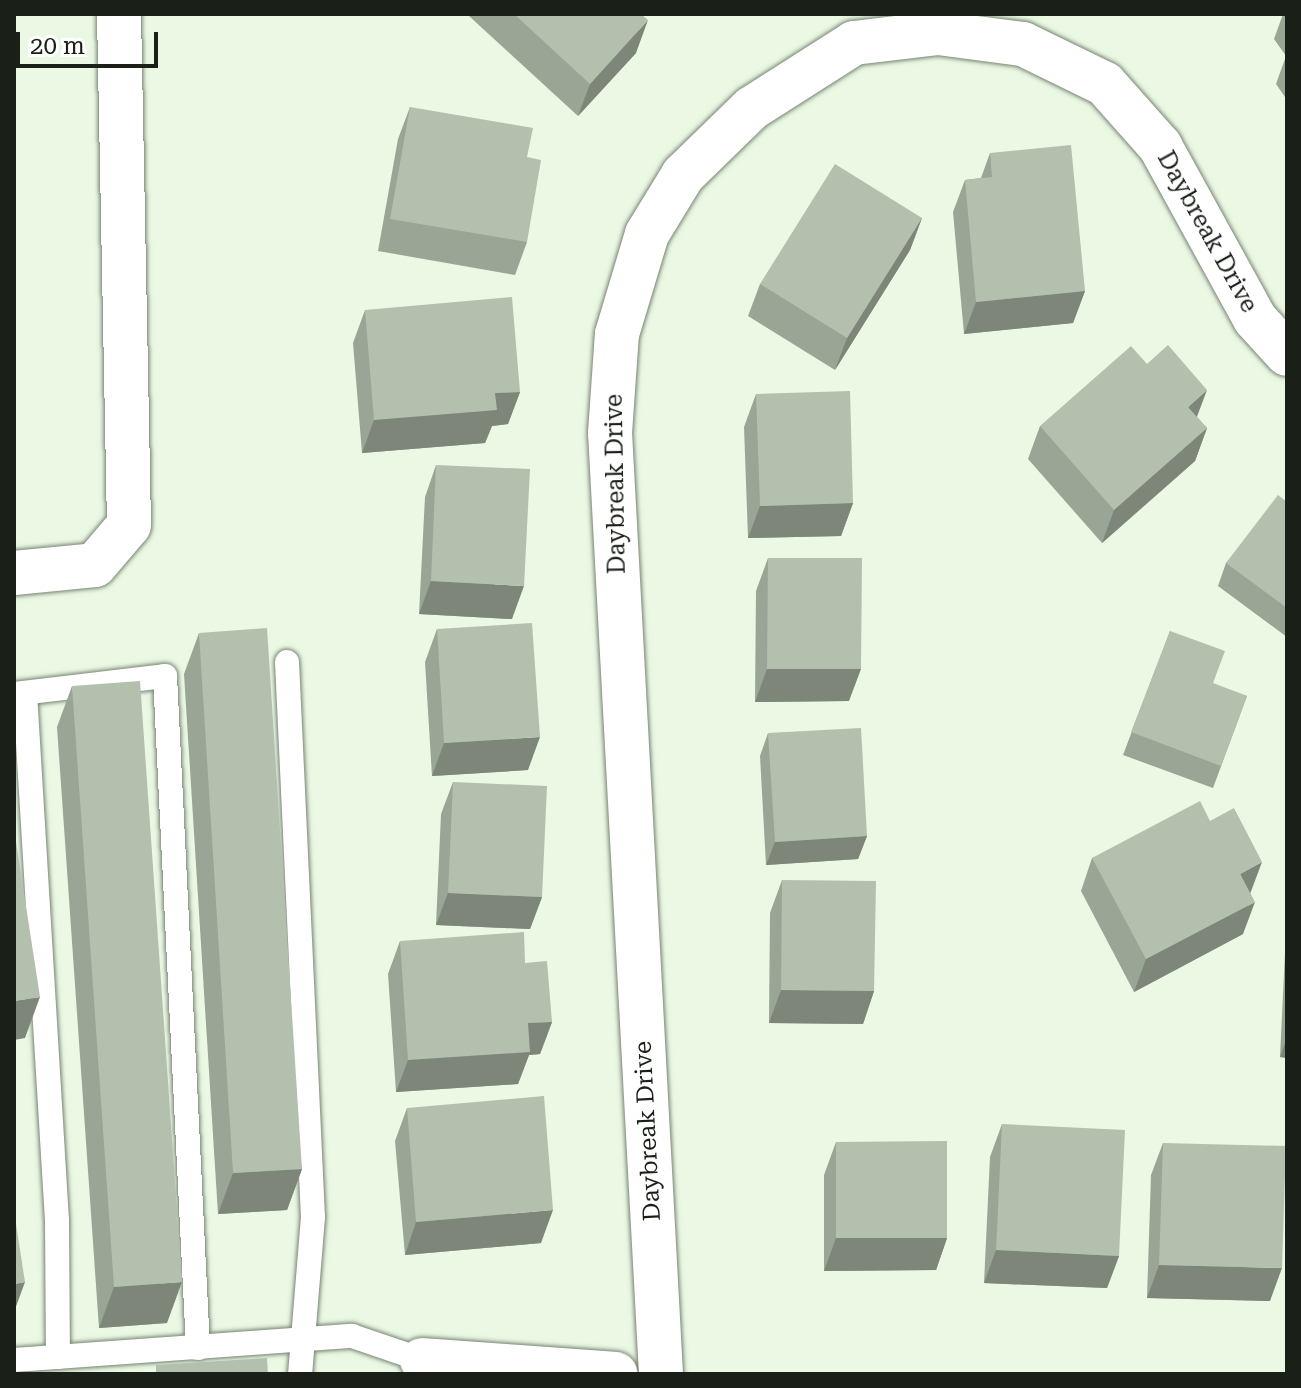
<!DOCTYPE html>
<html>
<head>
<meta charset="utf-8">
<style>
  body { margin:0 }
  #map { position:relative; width:1301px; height:1388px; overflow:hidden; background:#eaf8e4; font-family:"Roboto Serif",serif }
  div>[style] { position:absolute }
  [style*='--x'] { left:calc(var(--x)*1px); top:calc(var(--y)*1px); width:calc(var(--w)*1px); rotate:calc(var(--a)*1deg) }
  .roads { filter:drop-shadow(0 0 2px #778472) drop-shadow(0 0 2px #778472) }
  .service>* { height:24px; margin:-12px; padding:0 12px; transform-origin:12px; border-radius:12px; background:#fff }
  .minor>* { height:44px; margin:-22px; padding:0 22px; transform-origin:22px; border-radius:22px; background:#fff }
  .wall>* { inset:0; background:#99a595 }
  .shaded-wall>* { inset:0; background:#7d8679 }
  .building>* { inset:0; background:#b2c0ad }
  span { translate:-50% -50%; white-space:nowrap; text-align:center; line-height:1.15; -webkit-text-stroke:6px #fff; paint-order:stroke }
  .street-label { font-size:24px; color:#1a1f18 }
  .frame { position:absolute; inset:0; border:16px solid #1a1f18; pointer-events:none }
  .scale { position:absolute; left:16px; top:32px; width:142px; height:36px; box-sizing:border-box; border:4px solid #1a1f18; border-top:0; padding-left:10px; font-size:24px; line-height:28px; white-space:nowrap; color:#1a1f18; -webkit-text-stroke:6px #fff; paint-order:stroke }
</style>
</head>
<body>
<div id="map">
  <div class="roads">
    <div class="service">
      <i style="--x:287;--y:662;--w:556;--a:87.32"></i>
      <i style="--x:313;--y:1217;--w:158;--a:94.7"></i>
      <i style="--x:25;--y:693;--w:528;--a:86.53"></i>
      <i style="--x:57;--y:1220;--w:137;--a:89.6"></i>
      <i style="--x:14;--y:694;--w:152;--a:-6.8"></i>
      <i style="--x:165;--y:676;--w:673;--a:87.19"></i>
      <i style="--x:14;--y:1360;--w:339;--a:-4.1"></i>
      <i style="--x:352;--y:1336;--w:74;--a:18.9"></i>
    </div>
    <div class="minor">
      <i style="--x:14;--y:573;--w:81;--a:-5.6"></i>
      <i style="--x:95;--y:565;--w:52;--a:-49.6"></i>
      <i style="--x:129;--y:525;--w:511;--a:-91.12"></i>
      <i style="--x:422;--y:1360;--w:194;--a:4.1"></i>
      <i style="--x:661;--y:1374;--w:942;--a:-93.1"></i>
      <i style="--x:610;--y:433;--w:99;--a:-86"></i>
      <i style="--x:617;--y:334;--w:104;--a:-73.3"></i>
      <i style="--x:647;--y:234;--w:69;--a:-58.6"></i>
      <i style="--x:683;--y:175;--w:96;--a:-44.2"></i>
      <i style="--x:752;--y:108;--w:121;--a:-32.5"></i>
      <i style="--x:854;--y:43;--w:85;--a:-6.8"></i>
      <i style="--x:938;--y:33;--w:86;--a:7.4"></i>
      <i style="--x:1023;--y:44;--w:91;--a:26"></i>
      <i style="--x:1105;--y:84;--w:83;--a:48.4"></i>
      <i style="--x:1160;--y:146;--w:197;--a:61.2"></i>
      <i style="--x:1255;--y:319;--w:47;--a:47.6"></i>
    </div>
  </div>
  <div class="wall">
    <i style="clip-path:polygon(469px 14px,641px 14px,636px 53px,578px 116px,469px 16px)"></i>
    <i style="clip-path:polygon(1283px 14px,1287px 14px,1287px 100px,1276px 84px,1286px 56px,1274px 39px)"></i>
    <i style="clip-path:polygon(410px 107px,527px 242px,515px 275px,378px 251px,398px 139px)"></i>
    <i style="clip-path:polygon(990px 153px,1085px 291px,1073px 323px,964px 334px,953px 212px,965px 180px,981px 178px)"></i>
    <i style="clip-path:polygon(922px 218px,910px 250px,835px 370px,748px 316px,760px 284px)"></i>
    <i style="clip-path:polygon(365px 310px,520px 392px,508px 424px,492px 426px,485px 443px,362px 453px,353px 343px)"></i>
    <i style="clip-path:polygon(756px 394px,853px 503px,841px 536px,748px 538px,744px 427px)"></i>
    <i style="clip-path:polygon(1197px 417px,1207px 428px,1195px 461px,1102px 543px,1028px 459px,1040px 426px)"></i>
    <i style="clip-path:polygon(436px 465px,512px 619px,419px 614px,425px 497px)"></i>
    <i style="clip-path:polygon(1287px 502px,1287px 637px,1218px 586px,1226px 563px)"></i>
    <i style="clip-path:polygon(768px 558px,849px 701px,755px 702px,756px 591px)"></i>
    <i style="clip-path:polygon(437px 629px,528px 770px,432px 776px,425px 662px)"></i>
    <i style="clip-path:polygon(1170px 631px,1213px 684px,1247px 696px,1213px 788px,1123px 755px)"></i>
    <i style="clip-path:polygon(199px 633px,302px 1169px,287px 1210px,218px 1214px,184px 674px)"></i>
    <i style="clip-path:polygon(72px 686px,167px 1323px,99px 1328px,57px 727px)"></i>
    <i style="clip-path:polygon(768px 733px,867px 836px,858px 859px,766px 865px,760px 756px)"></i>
    <i style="clip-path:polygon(453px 782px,542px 897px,530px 929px,436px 925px,441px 814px)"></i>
    <i style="clip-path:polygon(1210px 821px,1250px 893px,1243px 934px,1134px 992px,1081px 891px,1092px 858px)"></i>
    <i style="clip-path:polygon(782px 880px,874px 991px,863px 1024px,769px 1023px,770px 913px)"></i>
    <i style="clip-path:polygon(400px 941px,525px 963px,552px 1022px,540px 1054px,529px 1055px,518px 1084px,396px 1092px,388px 974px)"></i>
    <i style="clip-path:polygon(1287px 947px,1287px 1058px,1280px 1057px,1285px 953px)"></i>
    <i style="clip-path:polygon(407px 1108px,541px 1243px,405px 1255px,395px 1141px)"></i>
    <i style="clip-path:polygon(1002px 1124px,1119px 1256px,1107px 1288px,984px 1283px,990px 1157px)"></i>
    <i style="clip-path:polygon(836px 1142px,947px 1238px,936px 1270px,824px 1271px,824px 1175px)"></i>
    <i style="clip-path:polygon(1163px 1143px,1270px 1301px,1147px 1298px,1151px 1175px)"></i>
  </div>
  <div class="shaded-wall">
    <i style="clip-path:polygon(648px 20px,636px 53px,578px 116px,590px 84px)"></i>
    <i style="clip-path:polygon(922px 218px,910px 250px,835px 370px,847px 338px)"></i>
    <i style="clip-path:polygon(1085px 291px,1073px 323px,964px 334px,976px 302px)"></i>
    <i style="clip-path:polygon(1207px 390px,1195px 422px,1188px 407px)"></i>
    <i style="clip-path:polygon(520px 392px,508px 424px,492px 426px,485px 443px,362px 453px,374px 420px,495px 393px)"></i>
    <i style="clip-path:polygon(1207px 428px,1195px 461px,1102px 543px,1114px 510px)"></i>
    <i style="clip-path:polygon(853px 503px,841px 536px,748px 538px,760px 506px)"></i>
    <i style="clip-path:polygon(431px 581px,524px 586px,512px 619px,419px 614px)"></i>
    <i style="clip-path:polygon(767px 669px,861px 669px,849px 701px,755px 702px)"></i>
    <i style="clip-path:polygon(540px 737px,528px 770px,432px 776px,444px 743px)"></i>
    <i style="clip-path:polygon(867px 836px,858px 859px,766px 865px,775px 842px)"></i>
    <i style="clip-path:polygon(1262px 862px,1250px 894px,1240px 874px)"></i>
    <i style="clip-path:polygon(448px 893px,542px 897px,530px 929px,436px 925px)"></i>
    <i style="clip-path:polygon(1255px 902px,1243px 934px,1134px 992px,1146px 959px)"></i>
    <i style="clip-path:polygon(781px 990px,874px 991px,863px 1024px,769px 1023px)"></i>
    <i style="clip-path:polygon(40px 997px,25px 1038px,14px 1040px,14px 1001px)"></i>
    <i style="clip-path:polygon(552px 1022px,540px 1054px,529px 1055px,518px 1084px,396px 1092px,408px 1060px,528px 1023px)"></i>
    <i style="clip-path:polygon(1287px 1037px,1287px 1058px,1280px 1057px)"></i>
    <i style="clip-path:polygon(302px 1169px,287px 1210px,218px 1214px,233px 1173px)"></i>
    <i style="clip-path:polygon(553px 1210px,541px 1243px,405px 1255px,416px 1222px)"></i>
    <i style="clip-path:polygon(836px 1238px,947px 1238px,936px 1270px,824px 1271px)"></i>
    <i style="clip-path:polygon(996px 1250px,1119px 1256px,1107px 1288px,984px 1283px)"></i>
    <i style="clip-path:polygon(1159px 1265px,1282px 1268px,1270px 1301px,1147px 1298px)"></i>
    <i style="clip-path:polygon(25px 1282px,14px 1312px,14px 1284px)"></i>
    <i style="clip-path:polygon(182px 1282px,167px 1323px,99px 1328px,114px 1287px)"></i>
  </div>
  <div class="building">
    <i style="clip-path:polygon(514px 14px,641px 14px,648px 20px,590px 84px)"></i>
    <i style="clip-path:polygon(410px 107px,533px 128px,527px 157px,541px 160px,527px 242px,390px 219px)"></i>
    <i style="clip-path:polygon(1071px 145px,1085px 291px,976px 302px,965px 180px,992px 177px,990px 153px)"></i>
    <i style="clip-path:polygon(835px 164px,922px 218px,847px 338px,760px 284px)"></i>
    <i style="clip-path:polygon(512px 297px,520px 392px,495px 393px,497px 410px,374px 420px,365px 310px)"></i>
    <i style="clip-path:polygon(1168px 345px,1207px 390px,1188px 407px,1207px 428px,1114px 510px,1040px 426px,1131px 346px,1147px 364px)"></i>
    <i style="clip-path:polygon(850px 391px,853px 503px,760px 506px,756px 394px)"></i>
    <i style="clip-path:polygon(436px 465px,530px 469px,524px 586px,431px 581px)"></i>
    <i style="clip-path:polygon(1278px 495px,1287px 502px,1287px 608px,1226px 563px)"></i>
    <i style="clip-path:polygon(768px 558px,862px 558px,861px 669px,767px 669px)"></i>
    <i style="clip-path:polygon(532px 623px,540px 737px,444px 743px,437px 629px)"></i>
    <i style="clip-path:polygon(267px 628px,302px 1169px,233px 1173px,199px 633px)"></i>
    <i style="clip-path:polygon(1170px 631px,1225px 651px,1213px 683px,1247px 696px,1221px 766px,1131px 732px)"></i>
    <i style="clip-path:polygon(140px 681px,182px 1282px,114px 1287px,72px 686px)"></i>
    <i style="clip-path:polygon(861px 728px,867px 836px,775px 842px,768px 733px)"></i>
    <i style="clip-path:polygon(453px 782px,547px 786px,542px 897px,448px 893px)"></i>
    <i style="clip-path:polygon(1200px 801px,1210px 821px,1234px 808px,1262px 862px,1240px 874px,1255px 902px,1146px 959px,1092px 858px)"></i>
    <i style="clip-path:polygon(14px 828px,40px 997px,14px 1001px)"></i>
    <i style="clip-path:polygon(782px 880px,876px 881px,874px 991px,781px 990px)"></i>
    <i style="clip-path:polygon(524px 932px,525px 963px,547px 961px,552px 1022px,528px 1023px,530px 1052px,408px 1060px,400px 941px)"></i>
    <i style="clip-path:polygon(544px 1096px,553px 1210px,416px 1222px,407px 1108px)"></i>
    <i style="clip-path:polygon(1002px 1124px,1125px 1130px,1119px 1256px,996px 1250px)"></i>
    <i style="clip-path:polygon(947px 1141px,947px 1238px,836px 1238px,836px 1142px)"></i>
    <i style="clip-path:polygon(1163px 1143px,1286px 1146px,1282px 1268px,1159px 1265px)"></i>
    <i style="clip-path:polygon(14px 1211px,25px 1282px,14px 1284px)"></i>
    <i style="clip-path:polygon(267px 1358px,268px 1374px,156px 1374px,156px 1365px)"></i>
  </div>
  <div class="street-label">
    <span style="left:1207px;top:232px;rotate:61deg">Daybreak Drive</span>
    <span style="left:616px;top:484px;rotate:-91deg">Daybreak Drive</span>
    <span style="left:648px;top:1131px;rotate:-93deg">Daybreak Drive</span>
  </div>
  <div class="frame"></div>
  <div class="scale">20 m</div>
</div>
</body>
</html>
